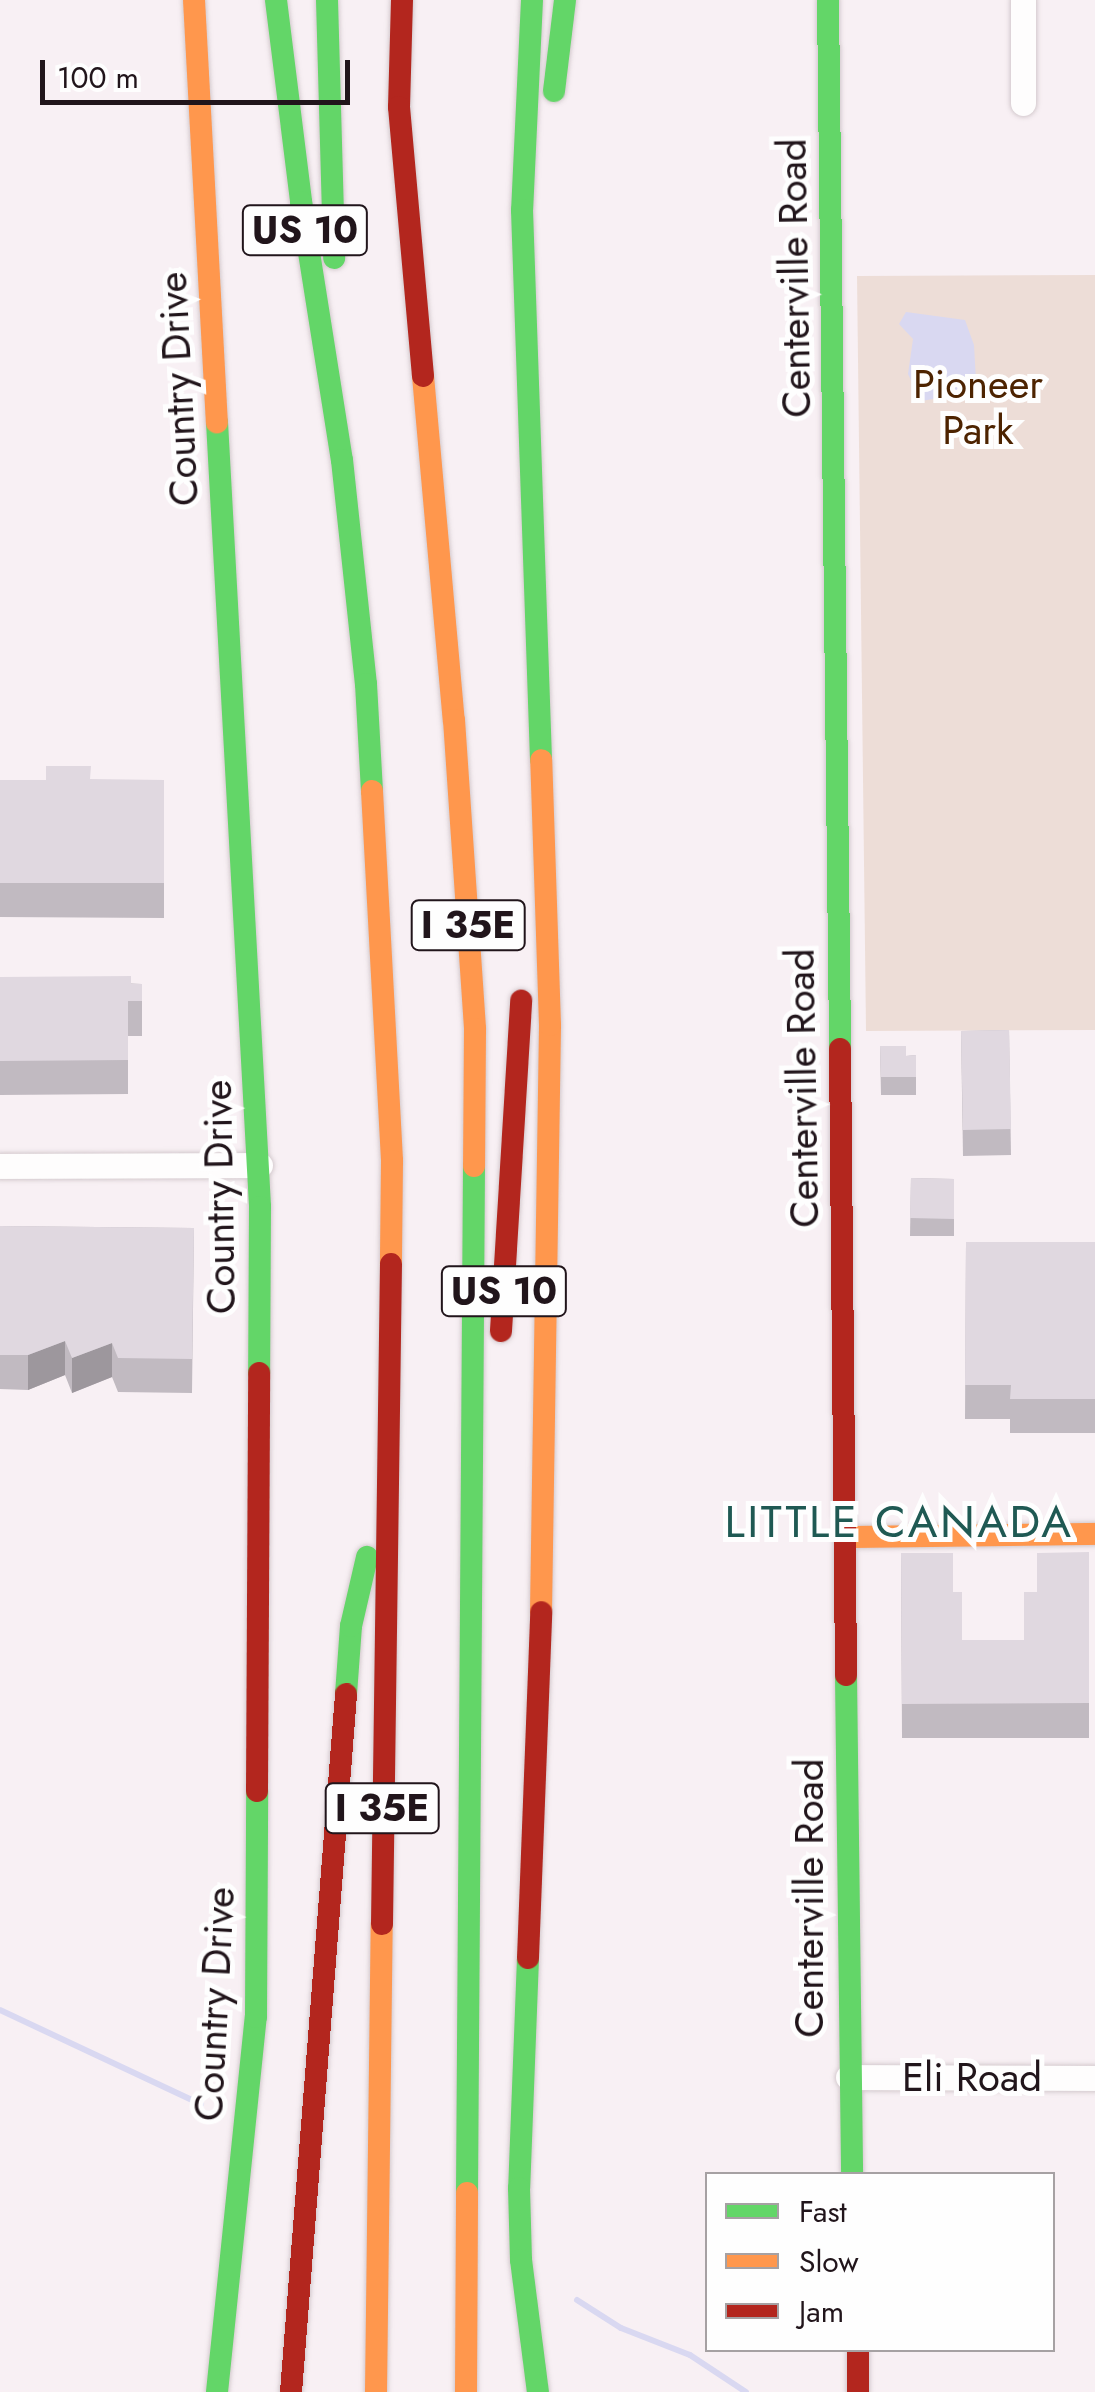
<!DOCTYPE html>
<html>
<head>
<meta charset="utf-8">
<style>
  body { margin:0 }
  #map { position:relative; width:1095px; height:2392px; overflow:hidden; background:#f8f0f4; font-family:Jost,sans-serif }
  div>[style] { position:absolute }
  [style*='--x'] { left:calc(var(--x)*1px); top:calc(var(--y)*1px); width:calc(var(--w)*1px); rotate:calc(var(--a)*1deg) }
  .green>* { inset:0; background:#edddd7 }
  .water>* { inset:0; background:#d9d8f1 }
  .stream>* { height:6px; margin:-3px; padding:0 3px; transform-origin:3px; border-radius:3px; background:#d9d8f1 }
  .roads { filter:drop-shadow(0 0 2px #d4cace) drop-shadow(0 0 2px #d4cace) }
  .street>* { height:25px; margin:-12.5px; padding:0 12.5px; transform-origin:12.5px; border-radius:12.5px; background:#fefdfd }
  .fast>* { height:22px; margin:-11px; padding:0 11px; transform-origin:11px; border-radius:11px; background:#63d668 }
  .slow>* { height:22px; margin:-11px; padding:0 11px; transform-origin:11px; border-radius:11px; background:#ff974d }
  .jam>* { height:22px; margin:-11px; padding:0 11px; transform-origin:11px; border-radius:11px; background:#b3261e }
  .wall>* { inset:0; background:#c1bac1 }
  .shaded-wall>* { inset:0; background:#9d979d }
  .building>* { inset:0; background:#e0d8e0 }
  span { translate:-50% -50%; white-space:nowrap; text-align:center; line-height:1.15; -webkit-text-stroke:10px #fefefe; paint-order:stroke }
  .shield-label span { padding:2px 8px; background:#fefefe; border:2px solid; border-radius:8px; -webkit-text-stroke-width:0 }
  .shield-label { font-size:38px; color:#21151b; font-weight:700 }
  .street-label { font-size:40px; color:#21151b }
  .park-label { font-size:40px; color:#4d2300 }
  .quarter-label { font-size:45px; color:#1f5953; letter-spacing:2.5px }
  .legend { position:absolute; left:705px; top:2172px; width:350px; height:180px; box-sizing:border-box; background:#fefefe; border:2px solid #a6a1a3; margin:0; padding:12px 18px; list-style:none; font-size:30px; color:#21151b }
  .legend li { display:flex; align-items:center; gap:20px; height:50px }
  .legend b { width:50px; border:2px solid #a6a1a3 }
  .scale { position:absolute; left:40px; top:60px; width:310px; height:45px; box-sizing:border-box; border:5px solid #21151b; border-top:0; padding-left:12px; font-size:30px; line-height:35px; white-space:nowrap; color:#21151b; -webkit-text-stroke:8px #fefefe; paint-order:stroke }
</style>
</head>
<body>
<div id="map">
  <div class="green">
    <i style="clip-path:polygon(1095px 275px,1095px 1030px,866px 1031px,857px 276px)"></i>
  </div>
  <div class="water">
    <i style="clip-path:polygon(906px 312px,965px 320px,974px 345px,976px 381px,969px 393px,921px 401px,908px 374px,913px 339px,899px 324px)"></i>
  </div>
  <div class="stream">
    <i style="--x:0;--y:2010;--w:222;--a:25.1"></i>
    <i style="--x:577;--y:2300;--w:52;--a:32.5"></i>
    <i style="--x:621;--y:2328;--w:74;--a:21.4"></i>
    <i style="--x:690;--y:2355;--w:67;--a:33.5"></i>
  </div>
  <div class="roads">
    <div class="street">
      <i style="--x:1023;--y:103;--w:103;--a:-90"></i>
      <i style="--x:0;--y:1166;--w:260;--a:-0.2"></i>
      <i style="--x:848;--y:2077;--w:247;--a:0.2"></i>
    </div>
    <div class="fast">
      <i style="--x:276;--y:0;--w:204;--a:82.9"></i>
      <i style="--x:301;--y:202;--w:261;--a:81"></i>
      <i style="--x:342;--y:460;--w:225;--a:83.9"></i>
      <i style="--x:366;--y:684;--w:107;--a:86.8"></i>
      <i style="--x:327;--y:0;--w:258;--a:88.4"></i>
      <i style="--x:532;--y:0;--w:210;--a:92.7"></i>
      <i style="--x:522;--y:210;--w:550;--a:88.02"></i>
      <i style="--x:828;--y:0;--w:1049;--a:89.34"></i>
      <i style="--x:554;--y:91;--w:92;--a:-83.1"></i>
      <i style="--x:217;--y:422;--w:786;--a:86.86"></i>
      <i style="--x:260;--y:1207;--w:166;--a:90.3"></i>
      <i style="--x:846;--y:1675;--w:499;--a:89.3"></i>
      <i style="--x:346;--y:1694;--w:68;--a:-85.8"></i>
      <i style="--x:351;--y:1626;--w:71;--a:-76.9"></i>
      <i style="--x:528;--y:1958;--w:230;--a:92.2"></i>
      <i style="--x:519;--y:2188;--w:72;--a:88.4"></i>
      <i style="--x:521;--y:2260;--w:133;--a:82.7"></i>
      <i style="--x:467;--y:2193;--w:1027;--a:-89.61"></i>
      <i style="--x:217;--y:2392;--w:377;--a:-84.1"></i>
      <i style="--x:256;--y:2017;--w:226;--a:-89.7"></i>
    </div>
    <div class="slow">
      <i style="--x:194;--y:0;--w:423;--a:86.9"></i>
      <i style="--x:423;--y:376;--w:345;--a:84.9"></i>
      <i style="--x:454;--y:720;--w:310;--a:86.1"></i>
      <i style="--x:475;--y:1029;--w:137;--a:90.4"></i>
      <i style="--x:372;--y:791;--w:371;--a:86.9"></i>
      <i style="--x:392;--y:1161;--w:103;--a:90.6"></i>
      <i style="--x:844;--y:1537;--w:251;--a:-0.7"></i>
      <i style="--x:541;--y:1612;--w:587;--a:-89.12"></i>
      <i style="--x:550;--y:1025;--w:265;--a:-91.9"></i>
      <i style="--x:376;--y:2392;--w:468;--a:-89.3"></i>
      <i style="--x:466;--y:2392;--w:199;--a:-89.7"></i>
    </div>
    <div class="jam">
      <i style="--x:402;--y:0;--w:107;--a:91.6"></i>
      <i style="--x:399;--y:107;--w:270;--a:84.9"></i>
      <i style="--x:840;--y:1049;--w:626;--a:89.45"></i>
      <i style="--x:501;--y:1331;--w:331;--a:-86.5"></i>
      <i style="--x:257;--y:1791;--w:418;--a:-89.7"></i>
      <i style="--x:382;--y:1924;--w:660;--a:-89.22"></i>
      <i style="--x:528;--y:1958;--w:346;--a:-87.8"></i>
      <i style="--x:858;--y:2350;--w:42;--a:90"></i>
      <i style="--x:291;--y:2392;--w:700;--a:-85.49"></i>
    </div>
  </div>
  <div class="wall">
    <i style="clip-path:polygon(0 780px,164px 780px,164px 918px,0 917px)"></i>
    <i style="clip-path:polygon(0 977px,142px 984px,142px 1036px,128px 1036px,128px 1094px,0 1095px)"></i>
    <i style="clip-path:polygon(1009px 1030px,1011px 1155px,963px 1156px,961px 1031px)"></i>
    <i style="clip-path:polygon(880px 1046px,906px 1056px,916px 1055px,916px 1095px,881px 1095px)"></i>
    <i style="clip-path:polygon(911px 1178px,954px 1179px,954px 1236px,910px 1236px)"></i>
    <i style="clip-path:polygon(0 1226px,194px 1228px,192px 1393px,118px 1392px,112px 1377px,72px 1393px,65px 1375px,28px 1390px,0 1389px)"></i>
    <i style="clip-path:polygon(966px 1242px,1095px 1242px,1095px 1433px,1010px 1433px,1010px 1419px,965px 1419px)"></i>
    <i style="clip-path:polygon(1089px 1552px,1089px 1738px,902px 1738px,901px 1553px,953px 1592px,962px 1640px,1024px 1640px,1037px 1592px)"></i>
  </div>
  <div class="shaded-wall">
    <i style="clip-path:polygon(65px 1341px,65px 1375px,28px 1390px,28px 1355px)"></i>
    <i style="clip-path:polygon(112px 1343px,112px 1377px,72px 1393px,72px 1358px)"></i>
  </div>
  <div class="building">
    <i style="clip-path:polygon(46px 766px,91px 766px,90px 779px,164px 780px,164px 883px,0 883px,0 780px,46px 780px)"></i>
    <i style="clip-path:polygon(131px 976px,131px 984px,142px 984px,142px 1001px,128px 1001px,128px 1060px,0 1061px,0 977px)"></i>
    <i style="clip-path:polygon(1009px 1030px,1011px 1129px,963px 1130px,961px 1031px)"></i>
    <i style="clip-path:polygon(880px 1046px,906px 1046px,906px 1056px,916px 1055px,916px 1077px,881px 1077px)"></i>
    <i style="clip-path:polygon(911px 1178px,954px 1179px,954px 1219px,910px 1218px)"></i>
    <i style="clip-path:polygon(0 1226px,194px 1228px,192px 1359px,118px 1358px,112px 1343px,72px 1358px,65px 1341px,28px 1355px,0 1355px)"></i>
    <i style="clip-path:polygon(966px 1242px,1095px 1242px,1095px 1399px,1010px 1399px,1011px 1385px,965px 1385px)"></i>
    <i style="clip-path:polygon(1089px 1552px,1089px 1703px,902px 1704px,901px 1553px,953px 1553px,953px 1592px,962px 1592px,962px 1640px,1024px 1640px,1024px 1592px,1037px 1592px,1037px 1553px)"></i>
  </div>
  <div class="shield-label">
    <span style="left:305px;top:230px">US 10</span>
    <span style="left:468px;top:925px">I 35E</span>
    <span style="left:504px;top:1291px">US 10</span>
    <span style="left:382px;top:1808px">I 35E</span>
  </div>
  <div class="street-label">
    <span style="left:794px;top:278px;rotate:-91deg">Centerville Road</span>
    <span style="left:178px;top:389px;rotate:-93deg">Country Drive</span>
    <span style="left:802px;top:1088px;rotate:-91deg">Centerville Road</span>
    <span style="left:219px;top:1197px;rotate:-91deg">Country Drive</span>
    <span style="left:809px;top:1898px;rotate:-90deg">Centerville Road</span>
    <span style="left:214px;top:2004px;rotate:-87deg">Country Drive</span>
    <span style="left:972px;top:2077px">Eli Road</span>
  </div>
  <div class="park-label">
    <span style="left:978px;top:407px">Pioneer<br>Park</span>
  </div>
  <div class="quarter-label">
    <span style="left:899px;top:1522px">LITTLE CANADA</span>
  </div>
  <ul class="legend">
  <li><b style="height:12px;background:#63d668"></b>Fast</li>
  <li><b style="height:12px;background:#ff974d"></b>Slow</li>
  <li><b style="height:12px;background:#b3261e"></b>Jam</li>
  </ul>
  <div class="scale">100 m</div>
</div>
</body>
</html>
